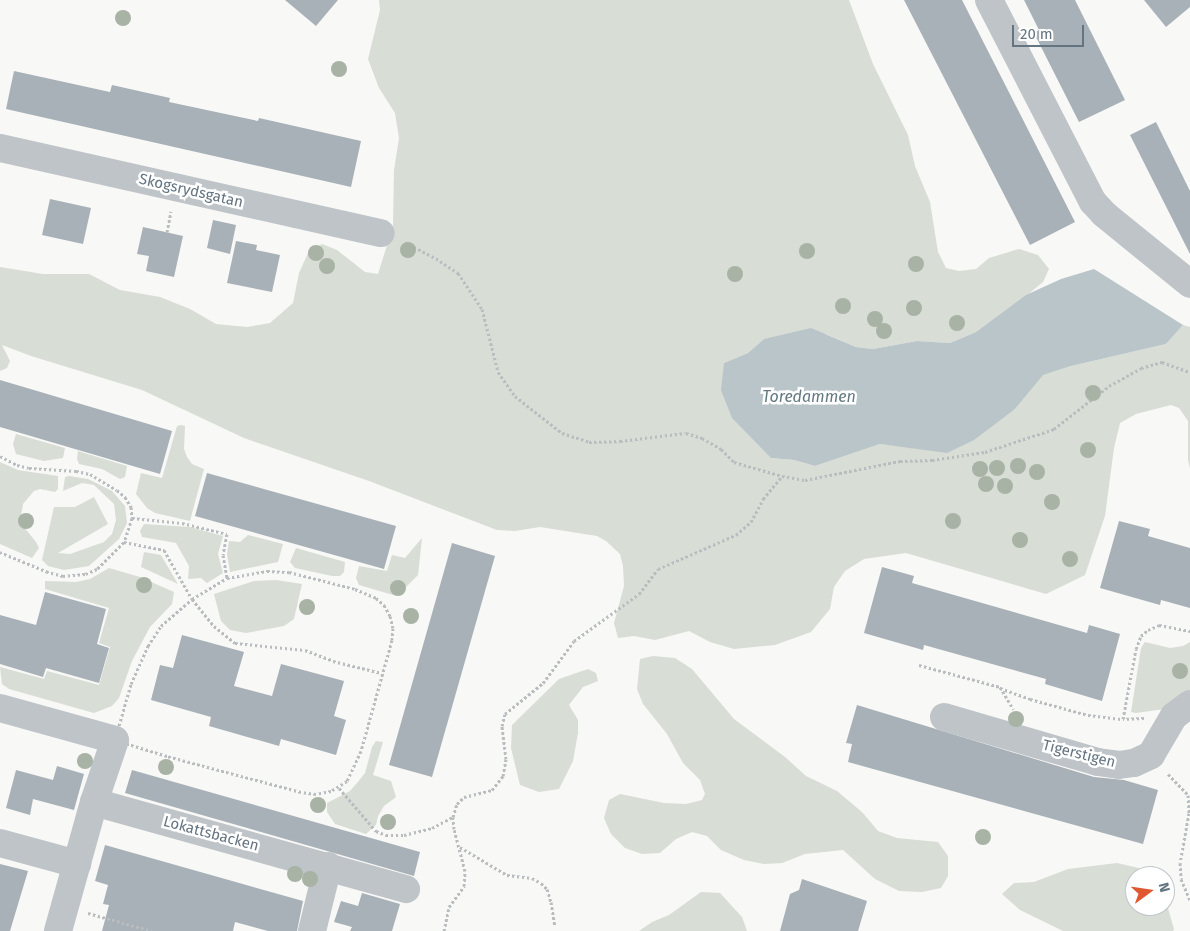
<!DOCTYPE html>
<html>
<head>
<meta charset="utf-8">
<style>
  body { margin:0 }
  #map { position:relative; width:1190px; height:931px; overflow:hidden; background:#f8f8f6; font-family:"Fira Sans",sans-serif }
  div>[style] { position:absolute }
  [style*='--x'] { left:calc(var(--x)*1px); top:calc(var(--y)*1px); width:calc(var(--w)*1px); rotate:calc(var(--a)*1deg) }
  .green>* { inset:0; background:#d8ddd5 }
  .water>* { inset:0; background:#bac5ca }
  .building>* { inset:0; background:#a8b1b7 }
  .path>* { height:3px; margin-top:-1.5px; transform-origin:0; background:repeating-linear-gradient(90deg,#babdc0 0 2.5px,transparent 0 5px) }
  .minor>* { height:28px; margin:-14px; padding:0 14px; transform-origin:14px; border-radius:14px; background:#bfc4c8 }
  .trees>* { width:16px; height:16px; margin:-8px; border-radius:50%; background:#a8b2a5 }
  span { translate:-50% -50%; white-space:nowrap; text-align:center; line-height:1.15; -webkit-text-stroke:5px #fff; paint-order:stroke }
  .street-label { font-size:15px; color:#647480 }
  .water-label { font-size:16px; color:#637981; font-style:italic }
  .north { position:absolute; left:1125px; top:866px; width:50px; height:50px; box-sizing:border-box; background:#fff; border:1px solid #c1c7cc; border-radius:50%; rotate:76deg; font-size:14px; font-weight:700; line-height:20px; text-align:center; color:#647480 }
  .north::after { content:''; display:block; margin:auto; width:18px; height:22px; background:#df582f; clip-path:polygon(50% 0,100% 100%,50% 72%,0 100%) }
  .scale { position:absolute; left:1012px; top:25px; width:72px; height:22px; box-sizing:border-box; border:2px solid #647480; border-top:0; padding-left:6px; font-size:15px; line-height:18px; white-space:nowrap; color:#647480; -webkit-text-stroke:4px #fff; paint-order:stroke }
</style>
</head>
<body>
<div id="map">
  <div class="green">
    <i style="clip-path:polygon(379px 0,849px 0,873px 64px,908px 135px,915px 166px,930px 202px,938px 252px,946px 268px,959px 271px,976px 269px,989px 258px,1019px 249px,1038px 255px,1049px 269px,1043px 282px,1015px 305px,976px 332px,950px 343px,917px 341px,873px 349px,856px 347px,826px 334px,764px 339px,748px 353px,724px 363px,771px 458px,794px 460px,815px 466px,880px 444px,908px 447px,1015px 409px,1042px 375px,1071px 366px,1166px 344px,1183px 325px,1190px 327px,1190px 468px,1188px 460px,1188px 421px,1179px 408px,1171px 405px,1136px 414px,1120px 423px,1114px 448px,1105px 516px,1085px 575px,1046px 594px,906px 553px,864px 559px,845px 571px,834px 587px,830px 609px,811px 632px,775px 645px,734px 649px,710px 642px,689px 631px,655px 640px,634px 636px,618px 638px,614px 623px,624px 586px,623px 566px,620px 554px,606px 541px,597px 536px,540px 527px,515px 531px,497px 530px,369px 481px,244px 438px,142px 390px,31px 356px,2px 345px,10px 361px,7px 368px,0 371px,0 267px,43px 274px,89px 274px,120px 290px,160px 297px,190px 309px,216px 324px,247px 327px,270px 323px,293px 303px,299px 273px,308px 253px,322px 244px,337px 250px,365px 272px,378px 274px,393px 226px,394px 170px,399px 138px,395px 113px,379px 88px,368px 59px,380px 10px)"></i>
    <i style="clip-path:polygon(181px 425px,185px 426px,184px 449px,187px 457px,192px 464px,204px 469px,190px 521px,155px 513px,147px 508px,136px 494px,141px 473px,162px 478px,177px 426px)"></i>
    <i style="clip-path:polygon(16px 434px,65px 448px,63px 458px,44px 461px,16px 454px,13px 444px)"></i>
    <i style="clip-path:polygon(78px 451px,127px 466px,125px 477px,120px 479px,102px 469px,79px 464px,77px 459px)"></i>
    <i style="clip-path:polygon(0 462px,18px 470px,58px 476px,58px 489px,55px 492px,40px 489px,34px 491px,23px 504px,20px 522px,36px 542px,39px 548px,32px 558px,0 544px)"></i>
    <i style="clip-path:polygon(69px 476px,88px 479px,112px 491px,125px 506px,127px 523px,119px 539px,89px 566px,64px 570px,48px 566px,42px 560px,54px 507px,75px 507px,94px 497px,108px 524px,58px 553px,70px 554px,104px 542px,112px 534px,116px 520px,114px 504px,94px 485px,82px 483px,63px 491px,65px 477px)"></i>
    <i style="clip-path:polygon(144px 524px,190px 527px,223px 536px,218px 554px,223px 573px,207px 583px,201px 578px,188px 579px,189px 566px,176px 543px,142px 537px,140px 531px)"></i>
    <i style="clip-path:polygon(248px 535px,283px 544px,278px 562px,230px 572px,227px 554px,229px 541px,240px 542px)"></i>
    <i style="clip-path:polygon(422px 538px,418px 575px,402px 591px,393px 595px,359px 585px,356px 578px,359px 566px,387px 571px,392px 555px,405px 558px)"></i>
    <i style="clip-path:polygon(296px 548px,345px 562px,344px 572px,340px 576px,332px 576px,295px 568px,290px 562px)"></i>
    <i style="clip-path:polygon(144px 552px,161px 555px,178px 584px,141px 567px)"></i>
    <i style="clip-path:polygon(109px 568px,140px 577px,174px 592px,172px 604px,150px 627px,132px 661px,119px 698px,112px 706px,94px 713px,9px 689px,2px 684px,0 667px,44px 679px,47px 671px,99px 685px,110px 647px,99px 643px,109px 608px,45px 589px,45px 581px,76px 582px,90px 579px)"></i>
    <i style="clip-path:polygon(276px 580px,302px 584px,294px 619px,284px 626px,246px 633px,230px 630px,221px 621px,214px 594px,254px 581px)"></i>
    <i style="clip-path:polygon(1145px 642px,1170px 648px,1183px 646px,1190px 642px,1190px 694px,1172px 708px,1136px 713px,1131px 712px,1141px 648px)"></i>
    <i style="clip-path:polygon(653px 656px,675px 658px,692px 669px,734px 719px,785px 757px,806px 776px,837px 791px,862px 812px,878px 831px,897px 838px,938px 842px,948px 856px,948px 876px,941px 888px,922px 892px,899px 891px,875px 879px,843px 850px,805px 854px,782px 863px,764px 864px,744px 860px,721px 850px,707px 836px,692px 832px,676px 839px,660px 853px,642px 854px,625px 848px,611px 834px,604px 818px,609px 800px,620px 794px,664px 803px,686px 804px,702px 800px,705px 794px,700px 780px,683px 763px,667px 734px,643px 704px,637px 689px,640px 659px)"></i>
    <i style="clip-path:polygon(588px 669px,596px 673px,598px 681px,583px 687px,569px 705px,578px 720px,578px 733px,573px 761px,559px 789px,539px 792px,520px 785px,511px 748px,512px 725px,559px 679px)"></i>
    <i style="clip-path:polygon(376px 741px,383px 742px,373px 775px,391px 781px,396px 797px,384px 806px,378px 816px,376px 825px,366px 834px,335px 824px,327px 812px,327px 803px,350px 791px,357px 783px,365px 773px,372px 747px)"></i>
    <i style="clip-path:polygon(1117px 863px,1143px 869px,1151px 876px,1135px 876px,1135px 906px,1165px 906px,1165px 898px,1174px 929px,1173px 931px,1063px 931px,1020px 910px,1002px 894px,1014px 883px,1034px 882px,1068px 869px)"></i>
    <i style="clip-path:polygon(701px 892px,720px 893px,742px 917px,747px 931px,639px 931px,652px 922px,669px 915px)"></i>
  </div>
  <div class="water">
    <i style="clip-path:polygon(1094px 269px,1183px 325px,1166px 344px,1071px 366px,1043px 375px,1015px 409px,974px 440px,947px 453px,880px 444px,815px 466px,794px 460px,771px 458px,732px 418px,721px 390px,724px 363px,748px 353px,764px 339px,811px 328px,856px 347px,873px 349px,917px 341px,950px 343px,976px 332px,1026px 295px,1061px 279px)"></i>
  </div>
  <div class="building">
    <i style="clip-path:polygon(285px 0,338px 0,316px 26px)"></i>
    <i style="clip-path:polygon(904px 0,962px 0,1075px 222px,1030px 245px)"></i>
    <i style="clip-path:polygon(1024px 0,1075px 0,1125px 100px,1079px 122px,1034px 33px,1039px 30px)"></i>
    <i style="clip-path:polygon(1144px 0,1190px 0,1190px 7px,1166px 27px)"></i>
    <i style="clip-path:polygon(14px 71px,110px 92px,112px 85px,170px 98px,169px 102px,258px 121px,259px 118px,361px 141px,351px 187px,6px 109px)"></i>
    <i style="clip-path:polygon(1156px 122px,1190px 191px,1190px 254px,1130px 135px)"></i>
    <i style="clip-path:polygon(50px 199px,91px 208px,83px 244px,42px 235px)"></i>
    <i style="clip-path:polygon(213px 220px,236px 225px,230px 254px,207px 248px)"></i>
    <i style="clip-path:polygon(143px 227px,183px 236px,174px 277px,146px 271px,149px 256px,137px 254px)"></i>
    <i style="clip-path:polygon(236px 241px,257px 245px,256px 250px,280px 255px,272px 292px,227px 283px)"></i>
    <i style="clip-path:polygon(0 380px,172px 431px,160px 474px,0 427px)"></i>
    <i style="clip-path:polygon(207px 473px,396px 526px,384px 569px,195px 516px)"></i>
    <i style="clip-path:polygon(1119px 521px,1150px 529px,1148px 536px,1190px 548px,1190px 608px,1161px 600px,1160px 605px,1100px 588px)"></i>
    <i style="clip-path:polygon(452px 543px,495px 556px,432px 777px,389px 765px)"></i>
    <i style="clip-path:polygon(882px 567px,914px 576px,912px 583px,1087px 633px,1089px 625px,1120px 634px,1102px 701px,1045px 684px,1046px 679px,924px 645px,923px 650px,864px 633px)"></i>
    <i style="clip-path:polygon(45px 592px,106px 609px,97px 644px,109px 648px,99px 683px,46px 668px,43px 677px,0 664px,0 615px,36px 625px)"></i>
    <i style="clip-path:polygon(182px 635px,244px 652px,234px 686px,272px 696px,281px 664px,344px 681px,334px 716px,346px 720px,336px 755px,281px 739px,279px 746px,209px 726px,211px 717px,151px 700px,160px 665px,173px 668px)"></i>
    <i style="clip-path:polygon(857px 705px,1094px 777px,1124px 780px,1158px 790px,1143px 844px,848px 762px,852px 744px,846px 743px)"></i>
    <i style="clip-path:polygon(57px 766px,84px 774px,74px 810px,33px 799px,30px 815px,6px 808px,16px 770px,53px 780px)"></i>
    <i style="clip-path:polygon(132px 770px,420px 852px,414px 876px,125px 793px)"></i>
    <i style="clip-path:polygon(105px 845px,303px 901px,297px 931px,268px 931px,235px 922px,233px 931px,102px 931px,109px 905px,103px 904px,108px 885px,95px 881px)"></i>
    <i style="clip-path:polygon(0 864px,28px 871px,10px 931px,0 931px)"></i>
    <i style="clip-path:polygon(802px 879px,867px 901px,858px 931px,780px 931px,790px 894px,799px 890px)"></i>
    <i style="clip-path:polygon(362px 893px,400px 904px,392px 931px,350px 931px,352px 927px,334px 922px,341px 901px,358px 906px)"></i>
  </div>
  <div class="path">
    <i style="--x:167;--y:232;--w:21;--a:-79"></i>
    <i style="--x:405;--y:242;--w:40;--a:28"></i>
    <i style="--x:440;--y:261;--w:22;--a:34"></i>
    <i style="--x:458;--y:273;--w:43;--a:56.3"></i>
    <i style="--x:482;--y:309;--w:65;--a:75.7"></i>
    <i style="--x:498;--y:372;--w:29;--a:55"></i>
    <i style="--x:515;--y:396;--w:60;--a:38.2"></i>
    <i style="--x:562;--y:433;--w:28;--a:18"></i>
    <i style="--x:589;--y:442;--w:31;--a:-2"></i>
    <i style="--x:620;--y:441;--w:66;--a:-6.9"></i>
    <i style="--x:686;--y:433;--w:17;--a:17"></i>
    <i style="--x:702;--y:438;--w:22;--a:30"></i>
    <i style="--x:721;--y:449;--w:18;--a:45"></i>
    <i style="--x:734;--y:462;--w:50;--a:16.3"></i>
    <i style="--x:782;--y:476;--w:23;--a:10"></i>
    <i style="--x:805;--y:480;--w:97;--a:-11.3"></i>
    <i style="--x:900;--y:461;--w:32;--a:-2"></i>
    <i style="--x:932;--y:460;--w:54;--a:-8.6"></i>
    <i style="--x:985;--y:452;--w:73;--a:-18.4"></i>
    <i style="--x:1054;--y:429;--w:70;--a:-38"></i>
    <i style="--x:1109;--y:386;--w:37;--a:-29"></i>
    <i style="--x:1141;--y:368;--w:22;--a:-16"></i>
    <i style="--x:1162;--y:362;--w:30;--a:20"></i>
    <i style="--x:0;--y:456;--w:19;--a:28"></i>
    <i style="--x:17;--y:465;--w:12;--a:14"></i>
    <i style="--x:29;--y:468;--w:47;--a:3.7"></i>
    <i style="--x:76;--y:471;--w:14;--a:12"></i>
    <i style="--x:90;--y:474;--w:31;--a:31"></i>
    <i style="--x:117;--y:490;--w:11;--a:41"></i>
    <i style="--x:125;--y:497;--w:12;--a:59"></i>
    <i style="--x:131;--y:507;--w:11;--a:85"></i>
    <i style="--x:132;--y:518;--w:25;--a:108"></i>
    <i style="--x:124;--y:542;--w:38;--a:135"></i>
    <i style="--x:97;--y:569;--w:13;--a:157"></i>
    <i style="--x:85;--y:574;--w:22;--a:175"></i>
    <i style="--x:63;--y:576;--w:16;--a:-165"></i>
    <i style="--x:48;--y:572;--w:52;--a:-157.4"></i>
    <i style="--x:132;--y:518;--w:50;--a:5.7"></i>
    <i style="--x:182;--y:523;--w:46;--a:13.7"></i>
    <i style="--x:227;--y:534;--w:21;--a:101"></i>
    <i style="--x:223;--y:555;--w:23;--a:80"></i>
    <i style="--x:124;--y:542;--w:41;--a:11.3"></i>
    <i style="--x:164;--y:550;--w:56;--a:60.3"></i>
    <i style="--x:192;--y:599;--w:35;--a:51"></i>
    <i style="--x:214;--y:626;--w:27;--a:39"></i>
    <i style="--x:235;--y:643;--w:70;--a:5.7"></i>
    <i style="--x:305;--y:650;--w:30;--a:21"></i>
    <i style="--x:333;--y:661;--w:50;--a:13.8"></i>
    <i style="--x:267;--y:571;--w:22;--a:3"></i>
    <i style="--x:289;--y:572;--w:68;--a:14.4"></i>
    <i style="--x:355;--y:589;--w:23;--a:23"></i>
    <i style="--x:376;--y:598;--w:11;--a:41"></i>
    <i style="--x:384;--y:605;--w:13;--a:61"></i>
    <i style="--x:390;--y:616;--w:12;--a:76"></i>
    <i style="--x:393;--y:628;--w:12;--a:95"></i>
    <i style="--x:392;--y:640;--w:115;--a:105.6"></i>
    <i style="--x:361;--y:751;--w:33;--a:115"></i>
    <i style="--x:347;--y:781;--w:19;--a:148"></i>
    <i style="--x:331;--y:791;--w:15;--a:169"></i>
    <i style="--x:316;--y:794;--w:15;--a:-172"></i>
    <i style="--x:301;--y:792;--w:139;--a:-165"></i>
    <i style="--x:167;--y:756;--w:54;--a:-162.9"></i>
    <i style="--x:115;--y:740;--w:58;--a:-74.1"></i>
    <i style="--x:131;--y:684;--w:42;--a:-65.9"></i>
    <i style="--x:148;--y:646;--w:24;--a:-57"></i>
    <i style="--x:161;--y:626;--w:41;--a:-41.1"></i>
    <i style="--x:192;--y:599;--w:41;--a:-31"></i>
    <i style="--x:227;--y:578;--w:41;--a:-9.9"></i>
    <i style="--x:919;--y:665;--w:84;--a:15.2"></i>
    <i style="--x:1000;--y:687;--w:26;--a:59"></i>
    <i style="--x:1000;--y:688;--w:32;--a:20"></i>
    <i style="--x:1030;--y:699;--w:60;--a:15.4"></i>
    <i style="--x:1088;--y:715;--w:35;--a:7"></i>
    <i style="--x:1144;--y:718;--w:21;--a:177"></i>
    <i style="--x:1123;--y:719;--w:71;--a:-79.5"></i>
    <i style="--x:1136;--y:649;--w:14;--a:-69"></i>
    <i style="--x:1141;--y:636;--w:9;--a:-41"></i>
    <i style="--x:1148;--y:630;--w:12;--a:-24"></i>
    <i style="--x:1159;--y:625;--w:32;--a:11"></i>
    <i style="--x:1168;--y:774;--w:29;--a:46"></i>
    <i style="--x:1188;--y:795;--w:18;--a:87"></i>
    <i style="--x:1189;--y:813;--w:51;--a:100.2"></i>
    <i style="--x:1180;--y:863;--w:16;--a:86"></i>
    <i style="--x:1181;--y:879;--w:23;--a:67"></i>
    <i style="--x:339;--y:788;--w:57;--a:49.3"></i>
    <i style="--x:376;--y:831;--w:11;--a:22"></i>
    <i style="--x:386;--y:835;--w:18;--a:0"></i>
    <i style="--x:404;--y:835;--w:29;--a:-14"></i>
    <i style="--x:432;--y:828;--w:24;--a:-28"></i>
    <i style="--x:460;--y:847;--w:55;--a:30.8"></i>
    <i style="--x:507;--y:875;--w:25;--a:7"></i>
    <i style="--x:532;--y:878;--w:10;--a:29"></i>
    <i style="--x:541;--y:883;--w:8;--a:45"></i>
    <i style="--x:547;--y:889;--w:14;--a:73"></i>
    <i style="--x:551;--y:902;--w:24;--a:81"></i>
    <i style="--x:88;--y:913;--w:66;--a:15.7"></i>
    <i style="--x:444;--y:931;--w:25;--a:-78"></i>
    <i style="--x:449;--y:907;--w:26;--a:-54"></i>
    <i style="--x:464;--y:886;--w:15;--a:-86"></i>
    <i style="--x:465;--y:871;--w:43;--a:-104.7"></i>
    <i style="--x:454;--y:829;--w:12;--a:-95"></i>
    <i style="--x:453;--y:817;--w:14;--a:-73"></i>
    <i style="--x:457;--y:804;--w:10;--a:-45"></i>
    <i style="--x:464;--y:797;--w:29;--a:-14"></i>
    <i style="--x:492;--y:790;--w:18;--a:-52"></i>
    <i style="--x:503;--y:776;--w:17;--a:-80"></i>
    <i style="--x:506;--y:759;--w:33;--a:-97"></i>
    <i style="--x:502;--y:726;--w:12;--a:-76"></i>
    <i style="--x:505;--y:714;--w:49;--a:-39.2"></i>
    <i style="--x:543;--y:683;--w:52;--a:-53.6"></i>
    <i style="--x:574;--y:641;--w:80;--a:-35.9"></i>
    <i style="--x:639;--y:594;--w:31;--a:-53"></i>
    <i style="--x:658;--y:569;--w:85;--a:-23.6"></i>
    <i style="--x:736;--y:535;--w:20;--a:-41"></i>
    <i style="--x:751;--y:522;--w:26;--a:-62"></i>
    <i style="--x:763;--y:499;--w:30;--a:-50"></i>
  </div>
  <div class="minor">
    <i style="--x:989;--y:0;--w:227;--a:62.8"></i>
    <i style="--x:1093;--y:202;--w:16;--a:47"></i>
    <i style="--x:1104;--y:214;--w:111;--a:39.1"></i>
    <i style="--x:0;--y:148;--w:390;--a:12.6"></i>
    <i style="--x:0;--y:708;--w:119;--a:15.5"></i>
    <i style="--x:115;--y:740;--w:65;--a:108.7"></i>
    <i style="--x:94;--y:802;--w:134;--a:105.6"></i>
    <i style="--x:944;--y:717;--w:160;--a:16.3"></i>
    <i style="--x:1098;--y:762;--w:21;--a:8"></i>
    <i style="--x:1119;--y:765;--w:15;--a:-8"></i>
    <i style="--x:1134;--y:763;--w:19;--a:-25"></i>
    <i style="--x:1151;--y:755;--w:45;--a:-59.5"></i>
    <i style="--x:1174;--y:716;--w:20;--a:-37"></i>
    <i style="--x:94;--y:802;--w:324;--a:15.6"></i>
    <i style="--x:0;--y:843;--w:80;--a:15.3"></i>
    <i style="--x:312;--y:931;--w:67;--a:-76.2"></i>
  </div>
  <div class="trees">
    <i style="left:123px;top:18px"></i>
    <i style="left:339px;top:69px"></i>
    <i style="left:408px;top:250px"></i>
    <i style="left:807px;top:251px"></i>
    <i style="left:316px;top:253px"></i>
    <i style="left:916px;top:264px"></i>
    <i style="left:327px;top:266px"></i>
    <i style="left:735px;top:274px"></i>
    <i style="left:843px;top:306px"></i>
    <i style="left:914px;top:308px"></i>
    <i style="left:875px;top:319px"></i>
    <i style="left:957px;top:323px"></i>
    <i style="left:884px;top:331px"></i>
    <i style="left:1093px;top:393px"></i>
    <i style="left:1088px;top:450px"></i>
    <i style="left:1018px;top:466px"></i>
    <i style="left:997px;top:468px"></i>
    <i style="left:980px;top:469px"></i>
    <i style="left:1037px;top:472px"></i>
    <i style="left:986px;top:484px"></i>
    <i style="left:1005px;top:486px"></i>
    <i style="left:1052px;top:502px"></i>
    <i style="left:26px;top:521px"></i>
    <i style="left:953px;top:521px"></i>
    <i style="left:1020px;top:540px"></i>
    <i style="left:1070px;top:559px"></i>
    <i style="left:144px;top:585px"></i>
    <i style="left:398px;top:588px"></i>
    <i style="left:307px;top:607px"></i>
    <i style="left:411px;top:616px"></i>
    <i style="left:1180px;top:671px"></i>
    <i style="left:1016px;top:719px"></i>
    <i style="left:85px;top:761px"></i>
    <i style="left:166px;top:767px"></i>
    <i style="left:318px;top:805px"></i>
    <i style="left:388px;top:822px"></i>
    <i style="left:983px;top:837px"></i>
    <i style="left:295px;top:874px"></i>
    <i style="left:310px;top:879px"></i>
  </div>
  <div class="street-label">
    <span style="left:191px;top:191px;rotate:13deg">Skogsrydsgatan</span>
    <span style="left:1079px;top:754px;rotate:14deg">Tigerstigen</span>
    <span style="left:211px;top:834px;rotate:15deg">Lokattsbacken</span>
  </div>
  <div class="water-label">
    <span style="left:809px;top:397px">Toredammen</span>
  </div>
  <div class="north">N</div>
  <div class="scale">20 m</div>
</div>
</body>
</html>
